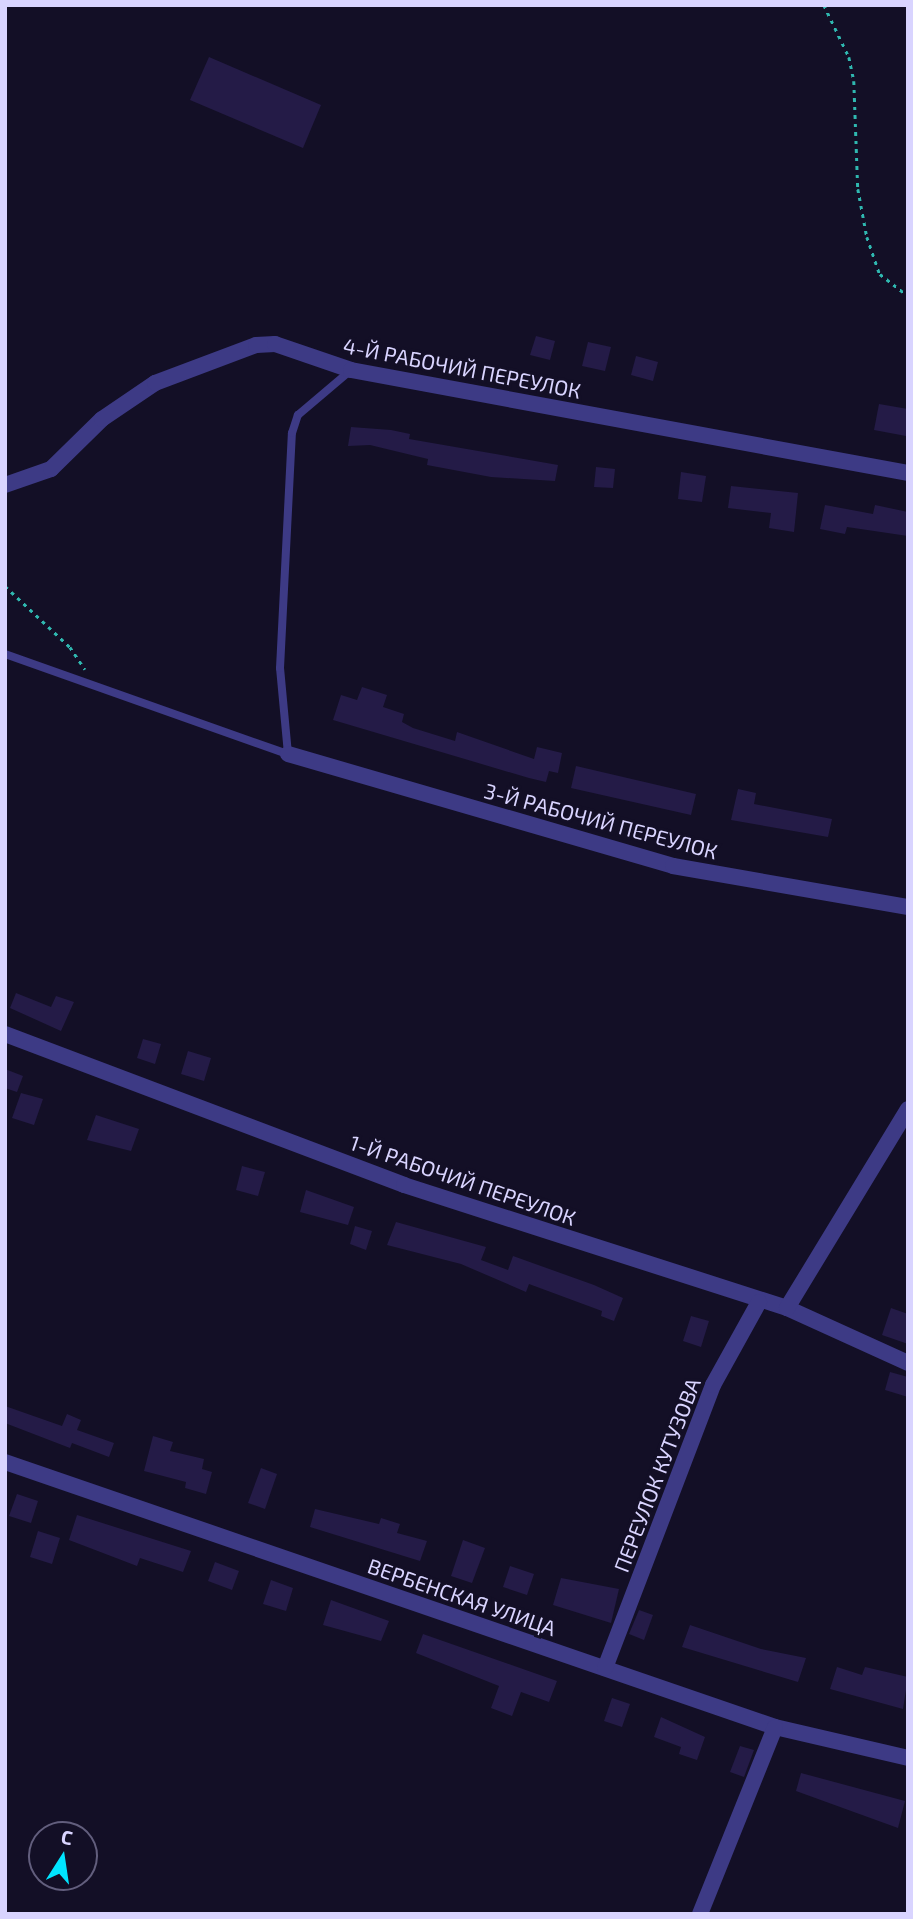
<!DOCTYPE html>
<html>
<head>
<meta charset="utf-8">
<style>
  body { margin:0 }
  #map { position:relative; width:913px; height:1919px; overflow:hidden; background:#130f26; font-family:"Exo 2",sans-serif }
  div>[style] { position:absolute }
  [style*='--x'] { left:calc(var(--x)*1px); top:calc(var(--y)*1px); width:calc(var(--w)*1px); rotate:calc(var(--a)*1deg) }
  .building>* { inset:0; background:#241b47 }
  .path>* { height:2.5px; margin-top:-1.25px; transform-origin:0; background:repeating-linear-gradient(90deg,#2fb8b0 0 3.5px,transparent 0 8.5px) }
  .service>* { height:8px; margin:-4px; padding:0 4px; transform-origin:4px; border-radius:4px; background:#3d3a85 }
  .minor>* { height:16px; margin:-8px; padding:0 8px; transform-origin:8px; border-radius:8px; background:#3d3a85 }
  span { translate:-50% -50%; white-space:nowrap; text-align:center; line-height:1.15; -webkit-text-stroke:6px #130f26; paint-order:stroke }
  .street-label { font-size:21px; color:#d9d4ff }
  .frame { position:absolute; inset:0; border:7px solid #d9d4ff; pointer-events:none }
  .north { position:absolute; left:28px; top:1821px; width:70px; height:70px; box-sizing:border-box; background:#130f26; border:2px solid #625e7d; border-radius:50%; rotate:12deg; font-size:19px; font-weight:700; line-height:28px; text-align:center; color:#d9d4ff }
  .north::after { content:''; display:block; margin:auto; width:24px; height:32px; background:#00e5ff; clip-path:polygon(50% 0,100% 100%,50% 72%,0 100%) }
</style>
</head>
<body>
<div id="map">
  <div class="building">
    <i style="clip-path:polygon(209px 57px,321px 105px,303px 148px,190px 100px)"></i>
    <i style="clip-path:polygon(536px 336px,555px 341px,550px 360px,530px 355px)"></i>
    <i style="clip-path:polygon(588px 342px,611px 347px,605px 371px,582px 366px)"></i>
    <i style="clip-path:polygon(636px 356px,658px 362px,653px 381px,631px 375px)"></i>
    <i style="clip-path:polygon(879px 404px,908px 409px,906px 436px,874px 430px)"></i>
    <i style="clip-path:polygon(351px 427px,391px 430px,410px 434px,409px 439px,558px 465px,555px 481px,491px 477px,427px 465px,428px 459px,370px 445px,348px 446px)"></i>
    <i style="clip-path:polygon(596px 467px,615px 469px,613px 488px,594px 487px)"></i>
    <i style="clip-path:polygon(681px 472px,706px 476px,702px 502px,678px 499px)"></i>
    <i style="clip-path:polygon(731px 486px,798px 493px,794px 532px,769px 528px,771px 513px,728px 508px)"></i>
    <i style="clip-path:polygon(825px 505px,873px 514px,875px 505px,908px 512px,908px 536px,847px 527px,845px 534px,820px 529px)"></i>
    <i style="clip-path:polygon(362px 687px,387px 695px,383px 707px,404px 714px,402px 722px,413px 728px,455px 741px,457px 732px,534px 759px,537px 747px,562px 753px,558px 773px,549px 771px,546px 782px,529px 778px,333px 720px,341px 695px,357px 700px)"></i>
    <i style="clip-path:polygon(576px 766px,696px 794px,691px 815px,571px 788px)"></i>
    <i style="clip-path:polygon(738px 789px,756px 793px,754px 804px,832px 819px,828px 837px,731px 820px)"></i>
    <i style="clip-path:polygon(16px 993px,51px 1007px,56px 996px,74px 1002px,61px 1031px,10px 1008px)"></i>
    <i style="clip-path:polygon(143px 1039px,161px 1044px,155px 1064px,137px 1058px)"></i>
    <i style="clip-path:polygon(188px 1051px,211px 1058px,204px 1081px,181px 1074px)"></i>
    <i style="clip-path:polygon(5px 1069px,23px 1076px,17px 1092px,5px 1088px)"></i>
    <i style="clip-path:polygon(21px 1093px,43px 1099px,34px 1125px,12px 1118px)"></i>
    <i style="clip-path:polygon(96px 1115px,139px 1129px,131px 1151px,87px 1140px)"></i>
    <i style="clip-path:polygon(242px 1166px,265px 1172px,258px 1196px,236px 1190px)"></i>
    <i style="clip-path:polygon(306px 1190px,354px 1207px,348px 1225px,300px 1212px)"></i>
    <i style="clip-path:polygon(396px 1222px,486px 1247px,481px 1260px,508px 1270px,513px 1256px,594px 1285px,623px 1298px,614px 1321px,601px 1316px,602px 1311px,529px 1284px,526px 1292px,461px 1264px,387px 1245px)"></i>
    <i style="clip-path:polygon(355px 1226px,372px 1231px,366px 1250px,350px 1244px)"></i>
    <i style="clip-path:polygon(891px 1308px,908px 1314px,908px 1344px,882px 1335px)"></i>
    <i style="clip-path:polygon(691px 1316px,709px 1321px,701px 1347px,683px 1341px)"></i>
    <i style="clip-path:polygon(890px 1372px,908px 1377px,908px 1397px,885px 1390px)"></i>
    <i style="clip-path:polygon(5px 1406px,62px 1426px,67px 1414px,81px 1420px,77px 1430px,114px 1443px,109px 1457px,72px 1443px,70px 1448px,5px 1423px)"></i>
    <i style="clip-path:polygon(153px 1436px,173px 1442px,170px 1451px,204px 1459px,202px 1469px,212px 1472px,206px 1494px,185px 1488px,186px 1482px,144px 1471px)"></i>
    <i style="clip-path:polygon(261px 1468px,277px 1474px,265px 1509px,248px 1503px)"></i>
    <i style="clip-path:polygon(17px 1494px,38px 1501px,31px 1523px,9px 1516px)"></i>
    <i style="clip-path:polygon(315px 1509px,379px 1524px,381px 1518px,400px 1524px,397px 1533px,427px 1541px,420px 1561px,310px 1527px)"></i>
    <i style="clip-path:polygon(77px 1515px,191px 1551px,183px 1572px,140px 1558px,137px 1566px,69px 1540px)"></i>
    <i style="clip-path:polygon(38px 1531px,60px 1538px,52px 1564px,30px 1557px)"></i>
    <i style="clip-path:polygon(463px 1540px,485px 1548px,472px 1583px,451px 1576px)"></i>
    <i style="clip-path:polygon(215px 1562px,239px 1571px,232px 1590px,208px 1581px)"></i>
    <i style="clip-path:polygon(510px 1566px,534px 1574px,527px 1595px,503px 1587px)"></i>
    <i style="clip-path:polygon(561px 1578px,619px 1589px,611px 1623px,553px 1605px)"></i>
    <i style="clip-path:polygon(271px 1580px,293px 1588px,286px 1611px,263px 1604px)"></i>
    <i style="clip-path:polygon(331px 1600px,389px 1621px,381px 1641px,323px 1625px)"></i>
    <i style="clip-path:polygon(639px 1610px,653px 1615px,644px 1640px,629px 1634px)"></i>
    <i style="clip-path:polygon(690px 1625px,761px 1649px,806px 1658px,798px 1682px,682px 1647px)"></i>
    <i style="clip-path:polygon(423px 1634px,557px 1681px,549px 1702px,521px 1692px,512px 1716px,491px 1708px,499px 1686px,416px 1653px)"></i>
    <i style="clip-path:polygon(837px 1667px,862px 1675px,865px 1667px,908px 1677px,903px 1709px,830px 1689px)"></i>
    <i style="clip-path:polygon(612px 1698px,630px 1704px,622px 1727px,604px 1721px)"></i>
    <i style="clip-path:polygon(661px 1717px,705px 1737px,697px 1760px,679px 1754px,681px 1747px,654px 1737px)"></i>
    <i style="clip-path:polygon(740px 1746px,754px 1750px,744px 1777px,730px 1772px)"></i>
    <i style="clip-path:polygon(801px 1773px,905px 1801px,898px 1828px,796px 1791px)"></i>
  </div>
  <div class="path">
    <i style="--x:824;--y:5;--w:58;--a:64.3"></i>
    <i style="--x:849;--y:57;--w:25;--a:78"></i>
    <i style="--x:854;--y:81;--w:108;--a:87.9"></i>
    <i style="--x:858;--y:189;--w:49;--a:79.4"></i>
    <i style="--x:867;--y:237;--w:39;--a:71"></i>
    <i style="--x:880;--y:274;--w:36;--a:38"></i>
    <i style="--x:5;--y:586;--w:89;--a:43.2"></i>
    <i style="--x:70;--y:647;--w:27;--a:56"></i>
  </div>
  <div class="service">
    <i style="--x:5;--y:654;--w:300;--a:19.5"></i>
    <i style="--x:288;--y:754;--w:86;--a:-95.3"></i>
    <i style="--x:280;--y:668;--w:235;--a:-87.1"></i>
    <i style="--x:292;--y:433;--w:19;--a:-72"></i>
    <i style="--x:298;--y:415;--w:70;--a:-40.3"></i>
  </div>
  <div class="minor">
    <i style="--x:5;--y:485;--w:49;--a:-19.2"></i>
    <i style="--x:51;--y:469;--w:71;--a:-44.4"></i>
    <i style="--x:102;--y:419;--w:64;--a:-34.2"></i>
    <i style="--x:155;--y:383;--w:108;--a:-20.6"></i>
    <i style="--x:256;--y:345;--w:19;--a:-3"></i>
    <i style="--x:275;--y:344;--w:80;--a:18.9"></i>
    <i style="--x:351;--y:370;--w:566;--a:10.48"></i>
    <i style="--x:288;--y:754;--w:401;--a:16.2"></i>
    <i style="--x:673;--y:866;--w:239;--a:9.9"></i>
    <i style="--x:5;--y:1034;--w:427;--a:20.7"></i>
    <i style="--x:404;--y:1185;--w:402;--a:17.8"></i>
    <i style="--x:787;--y:1308;--w:133;--a:24.4"></i>
    <i style="--x:787;--y:1308;--w:233;--a:-58.7"></i>
    <i style="--x:5;--y:1462;--w:814;--a:18.99"></i>
    <i style="--x:775;--y:1727;--w:137;--a:13.1"></i>
    <i style="--x:605;--y:1668;--w:303;--a:-69.1"></i>
    <i style="--x:713;--y:1385;--w:95;--a:-61"></i>
    <i style="--x:700;--y:1914;--w:201;--a:-68.1"></i>
  </div>
  <div class="street-label">
    <span style="left:462px;top:368px;rotate:11deg">4-Й РАБОЧИЙ ПЕРЕУЛОК</span>
    <span style="left:601px;top:821px;rotate:15deg">3-Й РАБОЧИЙ ПЕРЕУЛОК</span>
    <span style="left:463px;top:1180px;rotate:19deg">1-Й РАБОЧИЙ ПЕРЕУЛОК</span>
    <span style="left:657px;top:1475px;rotate:-69deg">ПЕРЕУЛОК КУТУЗОВА</span>
    <span style="left:462px;top:1597px;rotate:19deg">ВЕРБЕНСКАЯ УЛИЦА</span>
  </div>
  <div class="frame"></div>
  <div class="north">С</div>
</div>
</body>
</html>
